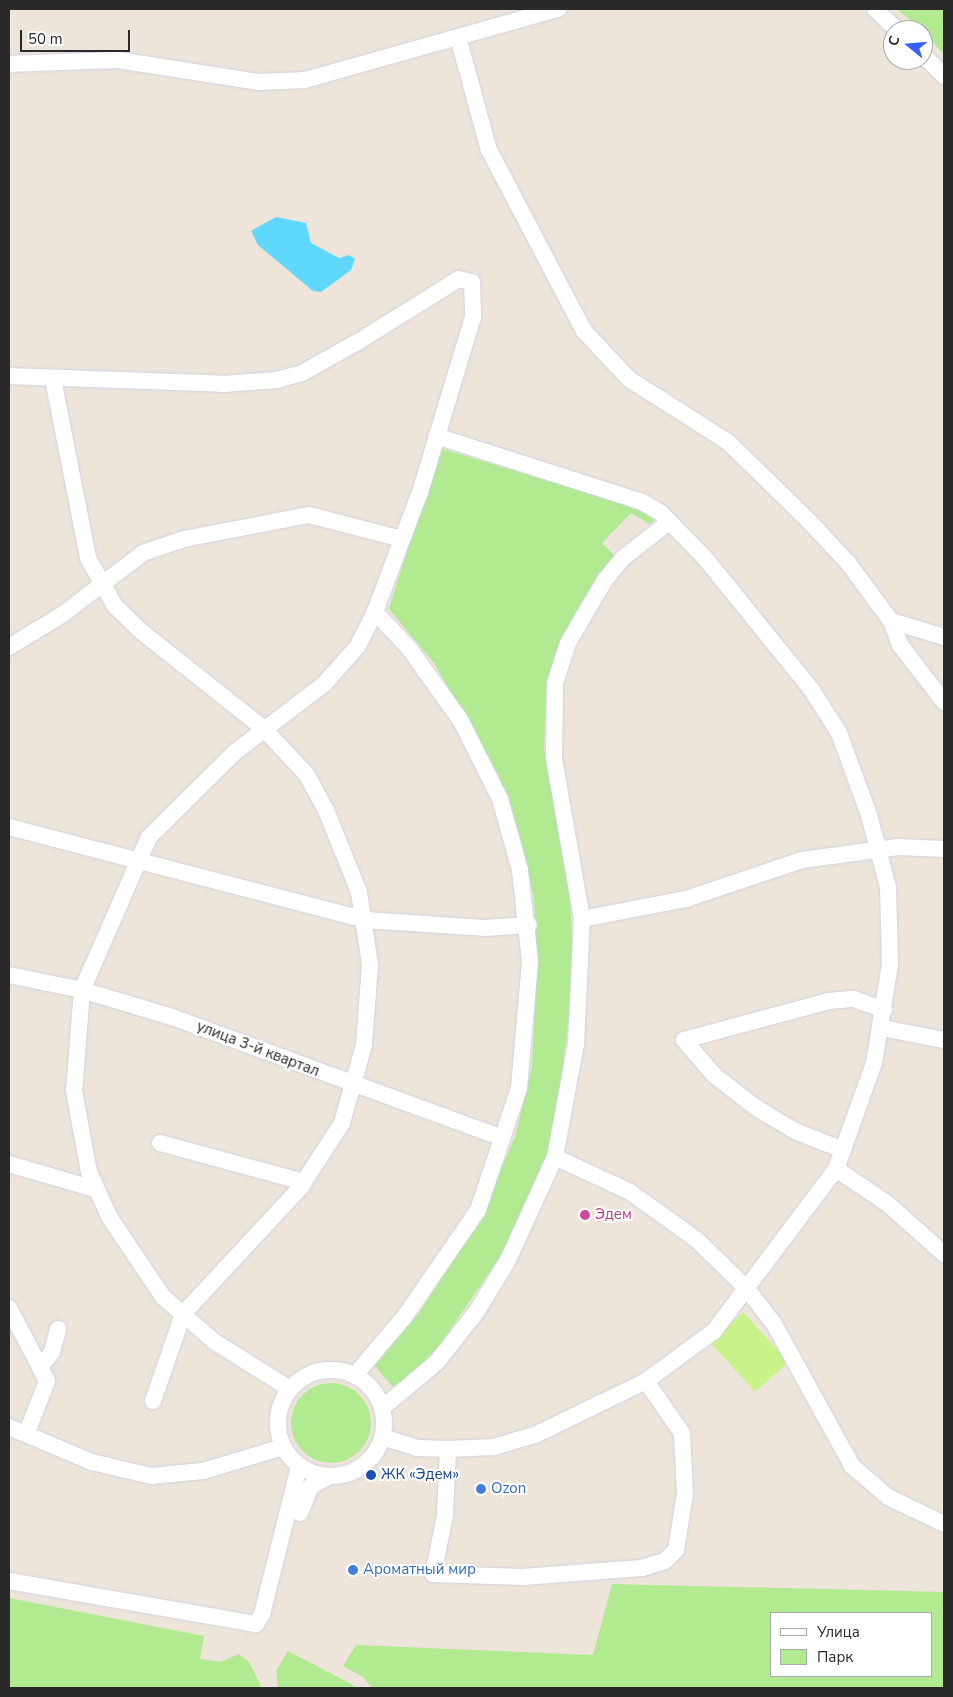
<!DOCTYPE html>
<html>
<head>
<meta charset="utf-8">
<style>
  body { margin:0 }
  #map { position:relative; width:953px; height:1697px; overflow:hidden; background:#ede4da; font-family:"Nunito Sans",sans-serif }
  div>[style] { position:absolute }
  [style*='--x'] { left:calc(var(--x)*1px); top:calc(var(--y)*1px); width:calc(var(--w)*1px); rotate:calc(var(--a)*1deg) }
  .green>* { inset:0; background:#b1ea90 }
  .round { border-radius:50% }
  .pitch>* { inset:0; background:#c9f38a }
  .water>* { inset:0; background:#60d7fc }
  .roads { filter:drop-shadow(0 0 1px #cfd3e4) drop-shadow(0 0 1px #cfd3e4) }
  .street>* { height:16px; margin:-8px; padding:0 8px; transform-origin:8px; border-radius:8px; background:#fff }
  .street>.ring { margin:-8px; padding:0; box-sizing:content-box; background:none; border:16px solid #fff; border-radius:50% }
  .dots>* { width:14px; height:14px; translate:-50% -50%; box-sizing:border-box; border:2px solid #fff; border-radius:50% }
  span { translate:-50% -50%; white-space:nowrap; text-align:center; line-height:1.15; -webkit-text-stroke:4px #fff; paint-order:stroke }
  .street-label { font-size:15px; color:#292929 }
  .hotel-label { font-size:15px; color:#b23c85 }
  .left { translate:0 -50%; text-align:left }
  .transit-label { font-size:15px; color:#164399 }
  .shop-label { font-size:15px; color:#366cbe }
  .frame { position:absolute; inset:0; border:10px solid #292929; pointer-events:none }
  .legend { position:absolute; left:770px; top:1612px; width:162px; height:65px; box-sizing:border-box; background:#fff; border:1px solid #a9a9a9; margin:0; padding:6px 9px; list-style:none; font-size:15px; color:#292929 }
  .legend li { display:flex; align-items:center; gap:10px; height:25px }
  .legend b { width:25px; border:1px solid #a9a9a9 }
  .north { position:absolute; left:883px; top:20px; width:50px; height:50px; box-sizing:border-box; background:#fff; border:1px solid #a9a9a9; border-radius:50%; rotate:287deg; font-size:14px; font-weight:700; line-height:20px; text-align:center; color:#292929 }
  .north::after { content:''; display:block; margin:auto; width:18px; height:22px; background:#3560ff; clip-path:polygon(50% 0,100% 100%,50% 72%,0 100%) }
  .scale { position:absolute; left:20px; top:30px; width:110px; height:22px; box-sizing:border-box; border:2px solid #292929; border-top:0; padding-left:6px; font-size:15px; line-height:18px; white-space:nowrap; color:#292929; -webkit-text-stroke:4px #fff; paint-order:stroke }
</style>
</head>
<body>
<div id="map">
  <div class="green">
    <i style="clip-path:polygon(897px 9px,944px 9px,944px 55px,923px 30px)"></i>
    <i style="clip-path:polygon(439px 448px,643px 509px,655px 520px,650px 524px,631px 513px,602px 543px,617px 558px,586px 595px,568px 626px,546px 691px,544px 747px,570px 898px,574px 974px,554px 1139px,517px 1232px,439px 1346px,396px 1390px,372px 1363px,419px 1313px,481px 1216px,515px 1137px,532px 1067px,537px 964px,534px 897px,517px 826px,497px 773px,434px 663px,389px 609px)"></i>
    <i class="round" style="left:291px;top:1383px;width:80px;height:80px"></i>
    <i style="clip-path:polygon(evenodd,612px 1584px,944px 1592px,944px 1688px,372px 1688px,363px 1677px,343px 1666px,356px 1645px,593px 1655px,612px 1584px,772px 1613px,932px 1613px,932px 1676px,772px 1676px,772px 1613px)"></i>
    <i style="clip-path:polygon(9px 1598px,204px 1636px,200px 1659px,220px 1662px,239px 1654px,249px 1662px,262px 1688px,9px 1688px)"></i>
    <i style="clip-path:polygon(288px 1651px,351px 1684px,356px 1688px,278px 1688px,276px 1671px)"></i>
  </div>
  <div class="pitch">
    <i style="clip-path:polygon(743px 1312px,788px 1362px,755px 1392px,710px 1342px)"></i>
  </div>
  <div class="water">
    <i style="clip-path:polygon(276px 217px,306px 223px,311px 243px,339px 258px,349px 255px,355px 259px,351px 270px,321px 292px,313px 291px,258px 245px,251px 231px)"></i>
  </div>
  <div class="roads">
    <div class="street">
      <i style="--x:875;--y:9;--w:30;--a:44"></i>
      <i style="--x:458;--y:37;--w:117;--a:74.7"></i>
      <i style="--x:489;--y:150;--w:204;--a:62.3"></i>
      <i style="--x:584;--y:331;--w:66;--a:46.8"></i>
      <i style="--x:629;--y:379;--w:117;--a:32.5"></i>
      <i style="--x:728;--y:442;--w:112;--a:44.3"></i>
      <i style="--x:808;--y:520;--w:60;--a:47"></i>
      <i style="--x:849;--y:564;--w:71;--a:53.6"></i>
      <i style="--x:891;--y:621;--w:26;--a:69"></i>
      <i style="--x:900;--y:645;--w:72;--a:52.3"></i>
      <i style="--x:923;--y:55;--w:30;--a:45"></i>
      <i style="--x:9;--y:64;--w:109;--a:-2.1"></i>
      <i style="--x:118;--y:60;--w:143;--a:8.9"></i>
      <i style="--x:259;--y:82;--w:46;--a:-2.5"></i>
      <i style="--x:305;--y:80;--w:263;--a:-15.7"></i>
      <i style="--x:9;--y:376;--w:214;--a:2.1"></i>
      <i style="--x:223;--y:384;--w:54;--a:-4.2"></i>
      <i style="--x:277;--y:380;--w:26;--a:-16"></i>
      <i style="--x:302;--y:373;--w:62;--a:-29.1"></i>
      <i style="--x:356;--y:343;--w:121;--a:-31.9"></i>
      <i style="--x:459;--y:279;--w:13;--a:13"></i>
      <i style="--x:472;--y:282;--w:35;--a:88"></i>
      <i style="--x:473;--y:317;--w:183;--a:106.8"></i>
      <i style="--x:420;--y:492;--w:128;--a:110.6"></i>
      <i style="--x:375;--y:612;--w:39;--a:117"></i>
      <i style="--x:357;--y:647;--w:50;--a:131.7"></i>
      <i style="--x:324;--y:684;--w:112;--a:142.6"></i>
      <i style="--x:235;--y:752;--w:121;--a:135.3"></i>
      <i style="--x:149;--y:837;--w:167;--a:113.6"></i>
      <i style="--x:82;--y:990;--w:101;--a:94.5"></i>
      <i style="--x:74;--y:1091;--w:82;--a:79.5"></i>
      <i style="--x:89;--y:1172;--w:51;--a:65.5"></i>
      <i style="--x:110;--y:1218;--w:95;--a:56.1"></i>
      <i style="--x:163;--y:1297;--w:69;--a:40.9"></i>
      <i style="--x:215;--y:1342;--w:89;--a:32.1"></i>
      <i style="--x:53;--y:379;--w:182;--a:78.9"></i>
      <i style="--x:88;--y:558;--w:55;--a:60.6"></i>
      <i style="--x:115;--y:606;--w:37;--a:44"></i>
      <i style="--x:142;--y:632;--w:154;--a:38.4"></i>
      <i style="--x:263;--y:728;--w:64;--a:46.9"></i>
      <i style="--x:307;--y:775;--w:40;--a:62"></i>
      <i style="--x:326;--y:810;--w:88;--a:68.1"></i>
      <i style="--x:359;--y:892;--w:74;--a:81.4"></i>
      <i style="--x:370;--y:965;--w:80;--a:94.3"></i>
      <i style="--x:364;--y:1045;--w:81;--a:105.8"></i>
      <i style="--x:342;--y:1123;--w:77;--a:122.9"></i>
      <i style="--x:300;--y:1188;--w:172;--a:132.9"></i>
      <i style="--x:183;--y:1314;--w:92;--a:109"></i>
      <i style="--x:891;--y:621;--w:55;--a:16.8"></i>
      <i style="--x:9;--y:647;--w:63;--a:-31.4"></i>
      <i style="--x:63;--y:614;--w:101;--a:-37.3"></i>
      <i style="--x:143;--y:553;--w:43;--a:-18.9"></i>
      <i style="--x:184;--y:539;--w:127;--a:-10.9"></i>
      <i style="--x:309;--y:515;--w:96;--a:14.5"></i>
      <i style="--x:9;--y:827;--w:368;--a:14.6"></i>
      <i style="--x:365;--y:920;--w:119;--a:3.8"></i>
      <i style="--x:484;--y:928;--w:45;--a:-3.8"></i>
      <i style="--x:582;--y:919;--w:106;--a:-10.9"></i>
      <i style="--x:686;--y:899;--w:122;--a:-18.6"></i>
      <i style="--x:802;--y:860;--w:97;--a:-7.7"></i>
      <i style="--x:898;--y:847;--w:46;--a:2.5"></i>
      <i style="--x:9;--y:975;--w:75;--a:11.6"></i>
      <i style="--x:82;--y:990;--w:94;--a:16.7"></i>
      <i style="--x:172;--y:1017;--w:352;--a:20.1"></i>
      <i style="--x:882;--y:1028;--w:63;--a:11"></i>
      <i style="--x:160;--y:1143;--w:149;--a:15.2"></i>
      <i style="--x:843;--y:1150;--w:52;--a:-158.4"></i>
      <i style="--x:795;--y:1131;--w:47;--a:-149"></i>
      <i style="--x:755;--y:1107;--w:52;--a:-142"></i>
      <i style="--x:714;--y:1075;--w:46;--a:-130.6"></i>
      <i style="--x:684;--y:1040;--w:150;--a:-15.1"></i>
      <i style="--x:829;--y:1001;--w:25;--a:-5"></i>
      <i style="--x:854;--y:999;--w:32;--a:20"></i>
      <i style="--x:555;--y:1157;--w:83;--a:25"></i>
      <i style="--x:630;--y:1192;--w:82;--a:35.6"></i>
      <i style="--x:697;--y:1240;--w:70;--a:44.4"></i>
      <i style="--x:747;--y:1289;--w:44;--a:52.4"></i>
      <i style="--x:774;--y:1324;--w:162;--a:61.2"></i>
      <i style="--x:852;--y:1466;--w:48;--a:40.7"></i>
      <i style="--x:888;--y:1497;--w:62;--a:25.7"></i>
      <i style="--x:9;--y:1164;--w:90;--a:16.2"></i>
      <i style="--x:836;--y:1169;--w:63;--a:33.9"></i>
      <i style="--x:888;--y:1204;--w:75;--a:41.8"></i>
      <i style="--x:9;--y:1308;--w:67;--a:62.3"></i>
      <i style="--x:40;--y:1367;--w:19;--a:-51"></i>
      <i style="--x:52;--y:1352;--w:24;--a:-75"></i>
      <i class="ring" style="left:278px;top:1370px;width:90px;height:90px"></i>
      <i style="--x:355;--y:1375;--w:77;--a:-49.7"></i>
      <i style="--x:405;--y:1316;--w:129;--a:-55.4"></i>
      <i style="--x:478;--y:1210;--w:129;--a:-71.4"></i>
      <i style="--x:519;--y:1088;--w:127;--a:-85"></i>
      <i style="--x:530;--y:961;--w:92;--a:-96.3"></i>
      <i style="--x:520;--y:870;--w:74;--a:-105.7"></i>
      <i style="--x:500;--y:799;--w:87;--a:-116.6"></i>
      <i style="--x:461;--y:721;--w:90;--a:-125.5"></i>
      <i style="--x:409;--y:648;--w:50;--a:-133.4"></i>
      <i style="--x:382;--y:1408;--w:72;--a:-39.9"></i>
      <i style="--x:437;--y:1362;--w:65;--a:-51.9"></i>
      <i style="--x:477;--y:1311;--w:60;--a:-58.7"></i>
      <i style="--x:508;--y:1260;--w:113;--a:-65.5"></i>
      <i style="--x:555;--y:1157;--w:115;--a:-79.5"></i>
      <i style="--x:576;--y:1044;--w:125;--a:-87.3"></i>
      <i style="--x:582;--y:919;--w:162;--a:-99.9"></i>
      <i style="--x:554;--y:759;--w:76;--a:-89.2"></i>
      <i style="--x:555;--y:683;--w:42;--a:-72"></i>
      <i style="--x:568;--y:643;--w:73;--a:-59.6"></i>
      <i style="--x:605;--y:580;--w:28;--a:-51"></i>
      <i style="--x:623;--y:558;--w:58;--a:-38"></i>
      <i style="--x:9;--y:1427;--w:90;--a:22.9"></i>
      <i style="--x:92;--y:1462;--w:61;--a:13.3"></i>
      <i style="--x:151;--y:1476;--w:52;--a:-5.5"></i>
      <i style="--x:203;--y:1471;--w:84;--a:-16.7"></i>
      <i style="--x:29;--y:1427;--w:49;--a:-68.6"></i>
      <i style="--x:47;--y:1381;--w:16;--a:-117"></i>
      <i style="--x:382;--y:1437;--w:37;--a:17"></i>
      <i style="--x:417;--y:1448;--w:31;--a:2"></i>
      <i style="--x:448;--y:1449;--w:46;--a:-2.5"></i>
      <i style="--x:494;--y:1447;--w:45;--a:-16.8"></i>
      <i style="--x:537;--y:1434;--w:121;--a:-25.9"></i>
      <i style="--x:646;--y:1381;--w:84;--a:-36.3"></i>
      <i style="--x:714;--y:1331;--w:203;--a:-53"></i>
      <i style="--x:836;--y:1169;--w:113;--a:-70.3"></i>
      <i style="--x:874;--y:1063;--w:100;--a:-80.8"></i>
      <i style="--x:890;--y:964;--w:77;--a:-91.5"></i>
      <i style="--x:888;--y:887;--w:74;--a:-104.8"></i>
      <i style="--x:869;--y:815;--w:87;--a:-110.1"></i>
      <i style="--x:839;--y:733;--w:52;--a:-122.5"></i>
      <i style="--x:811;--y:689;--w:170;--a:-129"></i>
      <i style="--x:704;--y:557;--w:62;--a:-134.3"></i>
      <i style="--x:661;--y:513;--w:22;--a:-150"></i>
      <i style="--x:642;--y:502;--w:216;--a:-162.2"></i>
      <i style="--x:448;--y:1449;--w:67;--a:92.6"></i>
      <i style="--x:445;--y:1516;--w:59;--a:101.7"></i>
      <i style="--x:433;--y:1574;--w:90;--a:1.9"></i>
      <i style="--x:523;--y:1577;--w:119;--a:-4.3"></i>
      <i style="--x:642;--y:1568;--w:24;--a:-17"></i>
      <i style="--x:665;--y:1561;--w:16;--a:-45"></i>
      <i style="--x:676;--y:1550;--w:57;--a:-80.9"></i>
      <i style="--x:685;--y:1494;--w:61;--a:-92.8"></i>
      <i style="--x:682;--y:1433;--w:63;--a:-124.7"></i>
      <i style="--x:300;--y:1513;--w:29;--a:-68"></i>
      <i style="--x:311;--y:1486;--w:21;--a:-28"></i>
      <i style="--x:9;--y:1581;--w:251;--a:9.9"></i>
      <i style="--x:256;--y:1624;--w:12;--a:-59"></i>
      <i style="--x:262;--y:1614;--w:152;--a:-75.9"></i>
    </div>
  </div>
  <div class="dots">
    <i style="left:585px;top:1215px;background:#d1479c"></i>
    <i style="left:371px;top:1475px;background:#1a4fb4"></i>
    <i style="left:481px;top:1489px;background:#3f7fe0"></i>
    <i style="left:353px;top:1570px;background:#3f7fe0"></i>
  </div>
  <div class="street-label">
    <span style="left:258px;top:1049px;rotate:21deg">улица 3-й квартал</span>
  </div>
  <div class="hotel-label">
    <span class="left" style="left:595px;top:1215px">Эдем</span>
  </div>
  <div class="transit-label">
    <span class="left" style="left:381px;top:1475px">ЖК «Эдем»</span>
  </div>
  <div class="shop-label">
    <span class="left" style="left:491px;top:1489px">Ozon</span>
    <span class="left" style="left:363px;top:1570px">Ароматный мир</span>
  </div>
  <div class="frame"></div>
  <ul class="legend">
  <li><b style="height:6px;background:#fff"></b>Улица</li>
  <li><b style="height:14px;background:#b1ea90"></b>Парк</li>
  </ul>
  <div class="north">С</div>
  <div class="scale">50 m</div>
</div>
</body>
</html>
